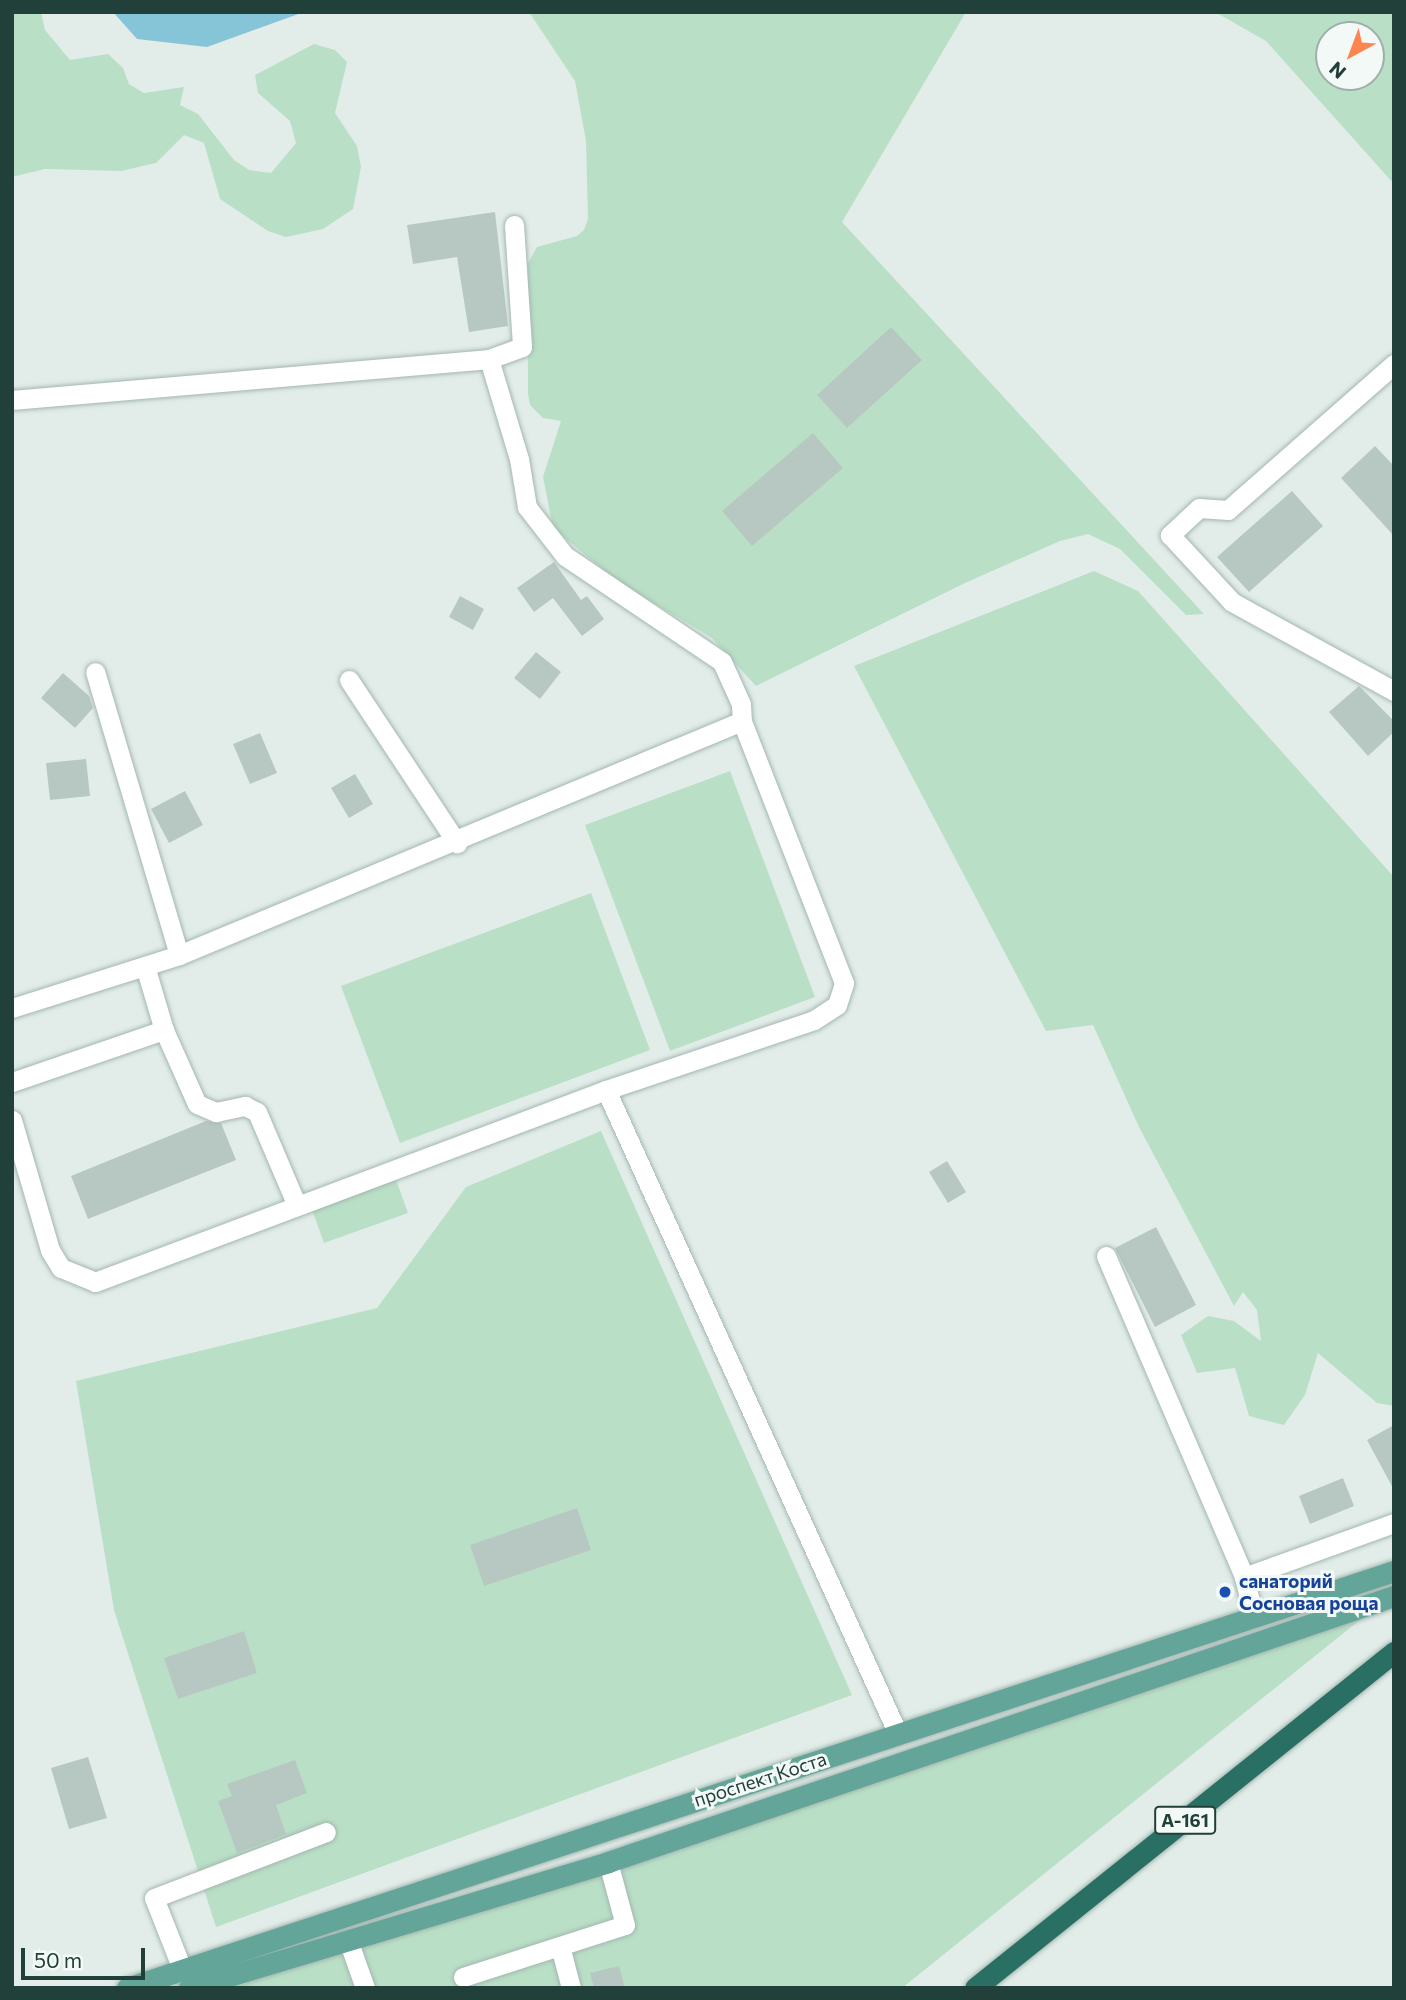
<!DOCTYPE html>
<html>
<head>
<meta charset="utf-8">
<style>
  body { margin:0 }
  #map { position:relative; width:1406px; height:2000px; overflow:hidden; background:#e2ede9; font-family:Commissioner,sans-serif }
  div>[style] { position:absolute }
  [style*='--x'] { left:calc(var(--x)*1px); top:calc(var(--y)*1px); width:calc(var(--w)*1px); rotate:calc(var(--a)*1deg) }
  .green>* { inset:0; background:#b9e0c6 }
  .water>* { inset:0; background:#85c5d7 }
  .building>* { inset:0; background:#b7c8c2 }
  .roads { filter:drop-shadow(0 0 2px #a4b6b1) drop-shadow(0 0 2px #a4b6b1) }
  .minor>* { height:19px; margin:-9.5px; padding:0 9.5px; transform-origin:9.5px; border-radius:9.5px; background:#fff }
  .major>* { height:21px; margin:-10.5px; padding:0 10.5px; transform-origin:10.5px; border-radius:10.5px; background:#63a699 }
  .highway>* { height:21px; margin:-10.5px; padding:0 10.5px; transform-origin:10.5px; border-radius:10.5px; background:#296f64 }
  .dots>* { width:19px; height:19px; translate:-50% -50%; box-sizing:border-box; border:4px solid #f3f9f6; border-radius:50% }
  span { translate:-50% -50%; white-space:nowrap; text-align:center; line-height:1.15; -webkit-text-stroke:6px #f3f9f6; paint-order:stroke }
  .shield-label span { padding:2px 5px; background:#f3f9f6; border:2px solid; border-radius:5px; -webkit-text-stroke-width:0 }
  .shield-label { font-size:18px; color:#204039; font-weight:700 }
  .transit-label { font-size:19px; color:#164399; font-weight:700 }
  .left { translate:0 -50%; text-align:left }
  .street-label { font-size:19px; color:#204039 }
  .frame { position:absolute; inset:0; border:14px solid #204039; pointer-events:none }
  .north { position:absolute; left:1315px; top:21px; width:70px; height:70px; box-sizing:border-box; background:#f3f9f6; border:2px solid #9fafaa; border-radius:50%; rotate:221deg; font-size:19px; font-weight:700; line-height:28px; text-align:center; color:#204039 }
  .north::after { content:''; display:block; margin:auto; width:24px; height:32px; background:#fd8550; clip-path:polygon(50% 0,100% 100%,50% 72%,0 100%) }
  .scale { position:absolute; left:21px; top:1948px; width:124px; height:32px; box-sizing:border-box; border:4px solid #204039; border-top:0; padding-left:9px; font-size:21px; line-height:24px; white-space:nowrap; color:#204039; -webkit-text-stroke:5px #f3f9f6; paint-order:stroke }
</style>
</head>
<body>
<div id="map">
  <div class="green">
    <i style="clip-path:polygon(12px 12px,41px 12px,45px 30px,70px 60px,108px 54px,123px 68px,129px 84px,144px 93px,184px 87px,180px 105px,198px 114px,234px 160px,249px 170px,271px 173px,296px 143px,290px 121px,258px 93px,255px 75px,314px 44px,335px 50px,347px 62px,335px 113px,357px 146px,361px 167px,353px 209px,323px 229px,286px 237px,268px 231px,220px 199px,204px 143px,184px 135px,156px 163px,121px 171px,45px 169px,12px 177px)"></i>
    <i style="clip-path:polygon(529px 12px,966px 12px,842px 222px,1204px 614px,1186px 615px,1120px 549px,1088px 534px,1060px 541px,965px 583px,756px 686px,712px 638px,616px 580px,553px 528px,543px 477px,561px 421px,543px 418px,530px 405px,528px 394px,528px 263px,537px 247px,577px 236px,584px 230px,588px 219px,586px 141px,575px 81px)"></i>
    <i style="clip-path:polygon(evenodd,1215px 12px,1394px 12px,1394px 184px,1266px 41px,1215px 12px,1371px 35px,1371px 77px,1329px 77px,1329px 35px,1371px 35px)"></i>
    <i style="clip-path:polygon(1094px 571px,1138px 591px,1394px 877px,1394px 1406px,1377px 1403px,1318px 1353px,1305px 1395px,1284px 1425px,1249px 1416px,1235px 1368px,1197px 1373px,1181px 1335px,1208px 1316px,1234px 1321px,1261px 1341px,1257px 1310px,1243px 1292px,1234px 1306px,1139px 1127px,1093px 1025px,1046px 1031px,854px 666px)"></i>
    <i style="clip-path:polygon(730px 771px,815px 997px,670px 1051px,585px 825px)"></i>
    <i style="clip-path:polygon(591px 893px,650px 1050px,400px 1143px,341px 986px)"></i>
    <i style="clip-path:polygon(601px 1131px,852px 1695px,216px 1927px,114px 1610px,76px 1381px,377px 1308px,466px 1187px)"></i>
    <i style="clip-path:polygon(395px 1177px,408px 1213px,324px 1243px,311px 1207px)"></i>
    <i style="clip-path:polygon(1386px 1599px,902px 1988px,231px 1988px,874px 1781px)"></i>
  </div>
  <div class="water">
    <i style="clip-path:polygon(113px 12px,304px 12px,207px 47px,137px 39px)"></i>
  </div>
  <div class="building">
    <i style="clip-path:polygon(495px 212px,508px 326px,469px 332px,457px 257px,413px 264px,407px 225px)"></i>
    <i style="clip-path:polygon(891px 327px,922px 360px,847px 428px,817px 395px)"></i>
    <i style="clip-path:polygon(813px 433px,843px 468px,752px 546px,722px 511px)"></i>
    <i style="clip-path:polygon(1375px 446px,1394px 466px,1394px 536px,1341px 478px)"></i>
    <i style="clip-path:polygon(1292px 491px,1323px 526px,1249px 592px,1217px 557px)"></i>
    <i style="clip-path:polygon(554px 562px,581px 600px,587px 596px,604px 619px,582px 636px,553px 598px,534px 612px,517px 588px)"></i>
    <i style="clip-path:polygon(460px 596px,484px 609px,473px 630px,449px 617px)"></i>
    <i style="clip-path:polygon(536px 652px,561px 672px,540px 699px,514px 678px)"></i>
    <i style="clip-path:polygon(63px 673px,89px 696px,93px 708px,75px 728px,41px 698px)"></i>
    <i style="clip-path:polygon(1359px 686px,1394px 721px,1394px 732px,1368px 756px,1329px 712px)"></i>
    <i style="clip-path:polygon(260px 733px,277px 773px,250px 784px,233px 744px)"></i>
    <i style="clip-path:polygon(86px 759px,90px 796px,50px 800px,46px 763px)"></i>
    <i style="clip-path:polygon(355px 774px,373px 804px,349px 818px,331px 788px)"></i>
    <i style="clip-path:polygon(185px 791px,203px 825px,169px 843px,151px 809px)"></i>
    <i style="clip-path:polygon(206px 1121px,221px 1123px,236px 1160px,88px 1219px,71px 1176px)"></i>
    <i style="clip-path:polygon(947px 1161px,966px 1192px,948px 1203px,929px 1172px)"></i>
    <i style="clip-path:polygon(1156px 1227px,1196px 1305px,1155px 1327px,1115px 1248px)"></i>
    <i style="clip-path:polygon(1394px 1425px,1394px 1490px,1367px 1440px)"></i>
    <i style="clip-path:polygon(1343px 1478px,1354px 1506px,1310px 1524px,1299px 1496px)"></i>
    <i style="clip-path:polygon(577px 1508px,591px 1550px,484px 1586px,470px 1545px)"></i>
    <i style="clip-path:polygon(244px 1631px,257px 1673px,178px 1699px,164px 1658px)"></i>
    <i style="clip-path:polygon(88px 1757px,107px 1818px,69px 1829px,51px 1768px)"></i>
    <i style="clip-path:polygon(295px 1760px,307px 1793px,276px 1805px,286px 1834px,237px 1853px,218px 1801px,232px 1796px,227px 1784px)"></i>
    <i style="clip-path:polygon(619px 1966px,625px 1988px,594px 1988px,590px 1973px)"></i>
  </div>
  <div class="roads">
    <div class="minor">
      <i style="--x:514;--y:225;--w:122;--a:86.2"></i>
      <i style="--x:522;--y:347;--w:35;--a:160"></i>
      <i style="--x:489;--y:359;--w:104;--a:73.3"></i>
      <i style="--x:519;--y:459;--w:49;--a:80.5"></i>
      <i style="--x:527;--y:507;--w:62;--a:52.2"></i>
      <i style="--x:565;--y:556;--w:189;--a:34"></i>
      <i style="--x:722;--y:662;--w:46;--a:65.7"></i>
      <i style="--x:741;--y:704;--w:17;--a:87"></i>
      <i style="--x:1394;--y:364;--w:221;--a:138.7"></i>
      <i style="--x:1228;--y:510;--w:29;--a:-176"></i>
      <i style="--x:1199;--y:508;--w:40;--a:137"></i>
      <i style="--x:1170;--y:535;--w:91;--a:47.2"></i>
      <i style="--x:1232;--y:602;--w:185;--a:28.8"></i>
      <i style="--x:12;--y:400;--w:479;--a:-4.9"></i>
      <i style="--x:349;--y:680;--w:196;--a:56.5"></i>
      <i style="--x:145;--y:966;--w:67;--a:73.5"></i>
      <i style="--x:164;--y:1030;--w:81;--a:66"></i>
      <i style="--x:197;--y:1104;--w:21;--a:23"></i>
      <i style="--x:216;--y:1112;--w:30;--a:-12"></i>
      <i style="--x:245;--y:1106;--w:13;--a:27"></i>
      <i style="--x:257;--y:1112;--w:102;--a:66.9"></i>
      <i style="--x:12;--y:1008;--w:175;--a:-17.6"></i>
      <i style="--x:179;--y:955;--w:295;--a:-106.5"></i>
      <i style="--x:12;--y:1082;--w:161;--a:-18.9"></i>
      <i style="--x:606;--y:1090;--w:707;--a:65.61"></i>
      <i style="--x:12;--y:1120;--w:135;--a:73.7"></i>
      <i style="--x:50;--y:1250;--w:21;--a:59"></i>
      <i style="--x:61;--y:1268;--w:37;--a:22"></i>
      <i style="--x:95;--y:1282;--w:546;--a:-20.59"></i>
      <i style="--x:606;--y:1090;--w:219;--a:-18.6"></i>
      <i style="--x:814;--y:1020;--w:27;--a:-33"></i>
      <i style="--x:837;--y:1005;--w:23;--a:-72"></i>
      <i style="--x:844;--y:983;--w:281;--a:-111.3"></i>
      <i style="--x:742;--y:721;--w:610;--a:157.43"></i>
      <i style="--x:1106;--y:1256;--w:349;--a:66.7"></i>
      <i style="--x:1244;--y:1577;--w:38;--a:76"></i>
      <i style="--x:1244;--y:1577;--w:159;--a:-19.8"></i>
      <i style="--x:348;--y:1940;--w:51;--a:70.5"></i>
      <i style="--x:560;--y:1946;--w:43;--a:75.3"></i>
      <i style="--x:182;--y:1969;--w:76;--a:-111.5"></i>
      <i style="--x:154;--y:1898;--w:184;--a:-21"></i>
      <i style="--x:463;--y:1977;--w:170;--a:-17.8"></i>
      <i style="--x:625;--y:1925;--w:65;--a:-105.1"></i>
    </div>
    <div class="major">
      <i style="--x:127;--y:1988;--w:1334;--a:-18.22"></i>
      <i style="--x:189;--y:1988;--w:438;--a:-16.7"></i>
      <i style="--x:608;--y:1862;--w:830;--a:-18.7"></i>
    </div>
    <div class="highway">
      <i style="--x:975;--y:1988;--w:537;--a:-38.73"></i>
    </div>
  </div>
  <div class="dots">
    <i style="left:1225px;top:1592px;background:#1a4fb4"></i>
  </div>
  <div class="shield-label">
    <span style="left:1185px;top:1820px">А-161</span>
  </div>
  <div class="transit-label">
    <span class="left" style="left:1239px;top:1592px">санаторий<br>Сосновая роща</span>
  </div>
  <div class="street-label">
    <span style="left:760px;top:1779px;rotate:-18deg">проспект Коста</span>
  </div>
  <div class="frame"></div>
  <div class="north">N</div>
  <div class="scale">50 m</div>
</div>
</body>
</html>
